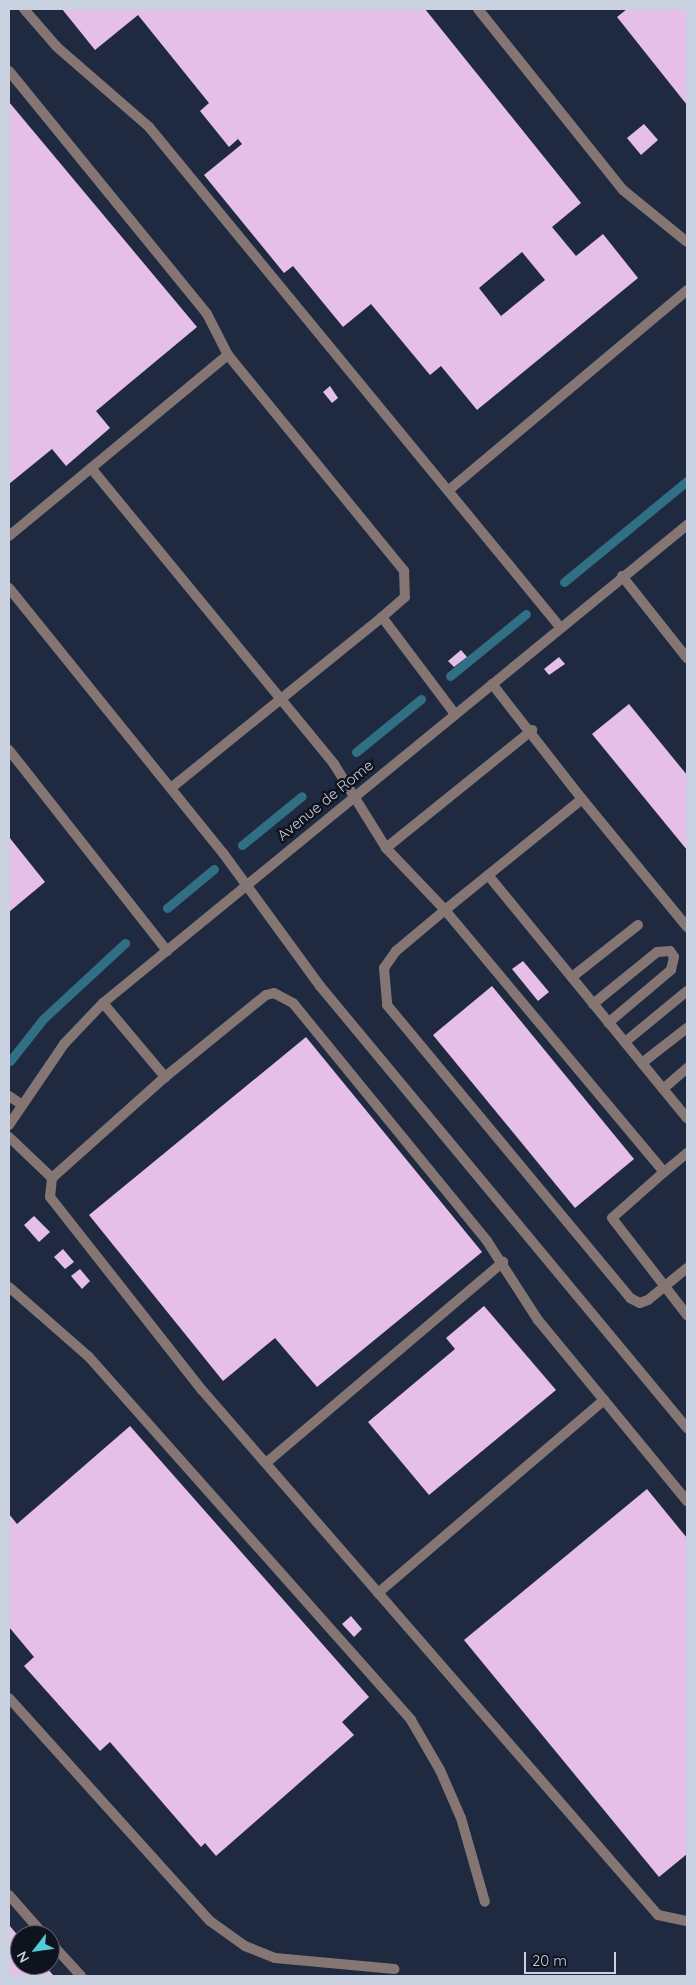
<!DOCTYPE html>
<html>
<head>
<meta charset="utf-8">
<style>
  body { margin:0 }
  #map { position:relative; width:696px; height:1985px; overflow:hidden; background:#1f2a40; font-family:Quicksand,sans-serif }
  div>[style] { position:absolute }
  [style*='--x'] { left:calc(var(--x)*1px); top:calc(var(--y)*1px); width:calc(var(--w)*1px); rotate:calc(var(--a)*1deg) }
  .stream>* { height:9px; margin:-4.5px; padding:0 4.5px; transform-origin:4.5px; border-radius:4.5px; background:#316f85 }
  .building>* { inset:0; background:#e6bfe9 }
  .service>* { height:10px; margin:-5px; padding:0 5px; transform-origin:5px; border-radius:5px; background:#857673 }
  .minor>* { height:10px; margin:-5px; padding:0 5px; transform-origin:5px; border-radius:5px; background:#857673 }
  span { translate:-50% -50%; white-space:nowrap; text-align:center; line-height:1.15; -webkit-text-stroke:5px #0e131d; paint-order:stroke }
  .street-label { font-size:15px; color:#cad1e0 }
  .frame { position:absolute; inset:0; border:10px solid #cad1e0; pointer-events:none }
  .north { position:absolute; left:10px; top:1925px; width:50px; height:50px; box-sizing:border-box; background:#0e131d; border:1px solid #595f6b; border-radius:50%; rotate:240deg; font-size:14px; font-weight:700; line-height:20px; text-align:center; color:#cad1e0 }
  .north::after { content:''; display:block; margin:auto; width:18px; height:22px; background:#52ccd6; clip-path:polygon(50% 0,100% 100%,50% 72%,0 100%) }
  .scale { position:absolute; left:524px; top:1952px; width:92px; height:22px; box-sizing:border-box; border:2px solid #cad1e0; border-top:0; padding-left:6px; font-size:15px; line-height:18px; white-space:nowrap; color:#cad1e0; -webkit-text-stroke:4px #0e131d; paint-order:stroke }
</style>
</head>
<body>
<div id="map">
  <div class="stream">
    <i style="--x:564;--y:582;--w:159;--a:-39.4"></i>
    <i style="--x:450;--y:676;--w:98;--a:-39.2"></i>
    <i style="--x:356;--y:752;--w:84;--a:-39.2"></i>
    <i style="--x:242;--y:845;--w:77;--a:-39.2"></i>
    <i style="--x:167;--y:908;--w:61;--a:-39.7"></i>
    <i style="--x:10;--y:1061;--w:53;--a:-51.8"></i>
    <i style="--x:43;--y:1019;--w:112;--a:-42.8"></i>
  </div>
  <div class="building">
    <i style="clip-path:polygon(evenodd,62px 9px,425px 9px,581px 203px,552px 227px,576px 256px,603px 234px,638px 278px,477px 410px,441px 366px,430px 375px,371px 304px,343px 327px,293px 266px,284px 273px,204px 175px,242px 144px,238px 139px,229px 147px,200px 111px,209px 103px,138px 15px,95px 50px,62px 9px,522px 252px,545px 280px,501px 316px,479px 288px,522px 252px)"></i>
    <i style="clip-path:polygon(627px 9px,687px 9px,687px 105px,617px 17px)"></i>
    <i style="clip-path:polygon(9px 102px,197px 327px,96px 411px,110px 428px,66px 466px,52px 449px,9px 484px)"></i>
    <i style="clip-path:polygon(644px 124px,658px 140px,641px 155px,627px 138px)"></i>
    <i style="clip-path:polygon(330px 386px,338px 398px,332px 403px,323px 392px)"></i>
    <i style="clip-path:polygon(461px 650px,467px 657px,454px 667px,448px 661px)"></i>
    <i style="clip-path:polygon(559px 657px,565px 664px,549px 675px,544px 669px)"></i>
    <i style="clip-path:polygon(629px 704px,687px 775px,687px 850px,592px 734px)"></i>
    <i style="clip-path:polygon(9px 837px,45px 882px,9px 912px)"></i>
    <i style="clip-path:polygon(523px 961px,549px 992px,538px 1001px,512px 969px)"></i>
    <i style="clip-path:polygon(492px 986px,634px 1159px,575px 1208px,433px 1035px)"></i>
    <i style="clip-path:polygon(306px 1037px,482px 1252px,317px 1387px,275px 1338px,223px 1381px,89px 1215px)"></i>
    <i style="clip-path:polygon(34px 1216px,50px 1232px,39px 1242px,24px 1225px)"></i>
    <i style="clip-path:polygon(63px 1249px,74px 1262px,65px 1269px,54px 1257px)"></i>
    <i style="clip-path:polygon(80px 1269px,90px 1281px,82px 1289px,71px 1276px)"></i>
    <i style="clip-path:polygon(484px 1306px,556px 1390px,429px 1495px,368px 1422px,455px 1349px,446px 1338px)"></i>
    <i style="clip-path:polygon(130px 1426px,369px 1697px,342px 1722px,354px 1735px,216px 1856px,205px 1843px,201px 1847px,110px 1742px,100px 1751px,24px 1666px,34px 1657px,9px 1627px,9px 1514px,17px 1524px)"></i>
    <i style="clip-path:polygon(647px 1489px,687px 1538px,687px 1854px,659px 1877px,464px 1640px)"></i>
    <i style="clip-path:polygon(351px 1616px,362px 1629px,354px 1637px,342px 1624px)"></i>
    <i style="clip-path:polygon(9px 1925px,20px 1938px,20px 1965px,44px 1965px,54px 1976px,9px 1976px)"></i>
  </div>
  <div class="service">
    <i style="--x:24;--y:9;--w:50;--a:49"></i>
    <i style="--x:57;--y:47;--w:122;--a:41"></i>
    <i style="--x:149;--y:127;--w:647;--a:50.58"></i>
    <i style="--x:478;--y:9;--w:232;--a:51.3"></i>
    <i style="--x:623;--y:190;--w:82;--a:39.1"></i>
    <i style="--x:9;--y:71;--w:313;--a:50.8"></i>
    <i style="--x:207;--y:314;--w:46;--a:62.9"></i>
    <i style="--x:91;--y:468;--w:383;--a:50.6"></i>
    <i style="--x:334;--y:764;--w:99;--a:58.2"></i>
    <i style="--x:386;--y:848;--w:86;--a:46.4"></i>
    <i style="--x:445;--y:910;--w:176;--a:-39"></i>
    <i style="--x:582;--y:799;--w:146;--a:-128"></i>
    <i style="--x:449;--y:490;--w:311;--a:-40"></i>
    <i style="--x:9;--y:536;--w:284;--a:-39.6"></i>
    <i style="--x:228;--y:355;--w:279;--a:50.8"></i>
    <i style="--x:404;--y:571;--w:26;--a:88"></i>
    <i style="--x:405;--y:597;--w:30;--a:139"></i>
    <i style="--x:382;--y:617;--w:121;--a:53"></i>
    <i style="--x:622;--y:576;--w:105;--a:51.6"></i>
    <i style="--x:9;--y:588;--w:341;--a:51.1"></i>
    <i style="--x:223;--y:853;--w:165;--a:53.9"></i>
    <i style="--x:320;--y:986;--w:575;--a:50.3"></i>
    <i style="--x:9;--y:750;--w:256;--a:51.8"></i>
    <i style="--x:171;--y:788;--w:272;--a:-39"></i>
    <i style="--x:582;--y:799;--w:166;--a:50.6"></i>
    <i style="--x:386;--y:848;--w:188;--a:-38.9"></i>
    <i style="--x:488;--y:875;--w:314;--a:50.7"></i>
    <i style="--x:572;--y:977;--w:84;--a:-38.2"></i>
    <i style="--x:103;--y:1003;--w:97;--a:50"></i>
    <i style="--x:165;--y:1077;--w:152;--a:138.2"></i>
    <i style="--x:52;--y:1178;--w:19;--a:96"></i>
    <i style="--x:50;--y:1197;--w:246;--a:51.8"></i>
    <i style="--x:202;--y:1390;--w:695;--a:49.02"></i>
    <i style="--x:658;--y:1915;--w:30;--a:12"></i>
    <i style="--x:593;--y:1004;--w:82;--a:-39.1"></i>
    <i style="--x:657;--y:952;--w:13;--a:-4"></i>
    <i style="--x:670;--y:951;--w:7;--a:56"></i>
    <i style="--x:674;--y:957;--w:13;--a:103"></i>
    <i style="--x:671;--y:970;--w:82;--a:139.9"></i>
    <i style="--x:625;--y:1042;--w:80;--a:-39.4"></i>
    <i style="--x:642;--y:1063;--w:57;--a:-37.9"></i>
    <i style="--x:165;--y:1077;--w:130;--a:-39.1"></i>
    <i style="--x:266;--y:995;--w:8;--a:-14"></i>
    <i style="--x:274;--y:993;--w:21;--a:28"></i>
    <i style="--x:293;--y:1003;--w:307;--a:50.8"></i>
    <i style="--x:487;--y:1241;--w:94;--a:57.2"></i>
    <i style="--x:538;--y:1320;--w:104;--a:50.5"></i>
    <i style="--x:663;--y:1089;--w:32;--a:-41"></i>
    <i style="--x:9;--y:1096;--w:14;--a:34"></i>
    <i style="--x:9;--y:1137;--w:59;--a:43.6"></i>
    <i style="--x:687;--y:1153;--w:30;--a:140"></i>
    <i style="--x:664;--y:1172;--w:341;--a:-129.9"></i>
    <i style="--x:445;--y:910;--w:64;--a:140.1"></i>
    <i style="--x:396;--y:951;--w:21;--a:125"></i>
    <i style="--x:384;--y:968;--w:37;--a:85"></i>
    <i style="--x:387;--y:1005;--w:381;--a:50.3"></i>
    <i style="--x:630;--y:1298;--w:11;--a:27"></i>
    <i style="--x:640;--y:1303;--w:9;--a:-21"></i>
    <i style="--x:648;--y:1300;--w:50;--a:-39.4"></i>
    <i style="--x:664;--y:1172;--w:69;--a:138.5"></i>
    <i style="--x:612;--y:1218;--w:123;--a:52.3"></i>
    <i style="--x:9;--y:1287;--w:106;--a:41.2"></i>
    <i style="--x:89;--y:1357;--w:485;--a:48.4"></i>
    <i style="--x:411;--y:1720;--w:58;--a:59.9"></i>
    <i style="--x:440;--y:1770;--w:52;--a:66.4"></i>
    <i style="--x:461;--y:1818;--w:87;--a:74.1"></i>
    <i style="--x:266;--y:1463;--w:311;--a:-40.3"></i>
    <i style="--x:378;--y:1593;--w:297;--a:-40.5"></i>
    <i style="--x:604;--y:1400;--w:131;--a:50.6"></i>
    <i style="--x:9;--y:1698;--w:300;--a:48"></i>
    <i style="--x:210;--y:1921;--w:43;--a:35.5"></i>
    <i style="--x:245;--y:1946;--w:32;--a:22"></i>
    <i style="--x:275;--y:1958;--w:120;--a:5.3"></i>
    <i style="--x:9;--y:1895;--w:53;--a:48.8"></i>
    <i style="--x:50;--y:1942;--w:46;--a:47.6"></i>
  </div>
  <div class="minor">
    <i style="--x:9;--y:1125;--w:98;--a:-55.8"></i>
    <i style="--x:64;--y:1044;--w:57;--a:-46.4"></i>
    <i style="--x:103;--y:1003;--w:755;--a:-39.3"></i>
  </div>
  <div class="street-label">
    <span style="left:325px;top:800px;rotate:-39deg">Avenue de Rome</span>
  </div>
  <div class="frame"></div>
  <div class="north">N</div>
  <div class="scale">20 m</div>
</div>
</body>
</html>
